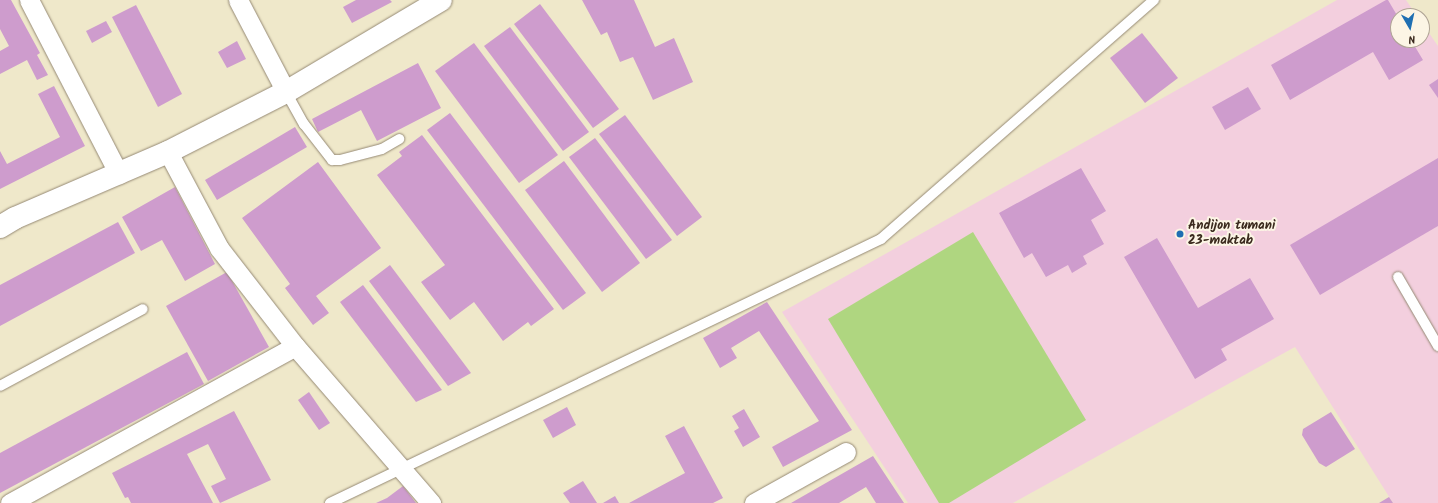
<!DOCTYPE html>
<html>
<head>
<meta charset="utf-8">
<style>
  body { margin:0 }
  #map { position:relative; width:1438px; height:503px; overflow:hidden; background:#efe8ca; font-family:Kalam,sans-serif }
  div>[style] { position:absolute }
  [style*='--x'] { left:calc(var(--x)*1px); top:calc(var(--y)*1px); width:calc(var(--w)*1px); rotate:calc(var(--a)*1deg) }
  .built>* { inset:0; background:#f3cfde }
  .green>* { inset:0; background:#afd680 }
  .building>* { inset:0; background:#ce9ccd }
  .roads { filter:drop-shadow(0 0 1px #958974) drop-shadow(0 0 1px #958974) }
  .service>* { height:10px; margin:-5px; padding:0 5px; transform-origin:5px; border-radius:5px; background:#fff }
  .minor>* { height:19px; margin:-9.5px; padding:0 9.5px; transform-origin:9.5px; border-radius:9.5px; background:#fff }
  .tertiary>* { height:22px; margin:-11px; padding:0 11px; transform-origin:11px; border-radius:11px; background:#fff }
  .dots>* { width:11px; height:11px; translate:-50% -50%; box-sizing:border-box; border:2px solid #fcf5e5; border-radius:50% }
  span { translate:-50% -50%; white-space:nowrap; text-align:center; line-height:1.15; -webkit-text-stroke:4px #fcf5e5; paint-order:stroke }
  .poi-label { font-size:13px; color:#3b2a1e; font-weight:700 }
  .left { translate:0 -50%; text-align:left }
  .north { position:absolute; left:1390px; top:8px; width:40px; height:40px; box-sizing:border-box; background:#fcf5e5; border:1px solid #afa495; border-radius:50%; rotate:171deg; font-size:11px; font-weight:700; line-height:16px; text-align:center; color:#3b2a1e }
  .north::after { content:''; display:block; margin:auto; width:14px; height:18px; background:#1f6fb2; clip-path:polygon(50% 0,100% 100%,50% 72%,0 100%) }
</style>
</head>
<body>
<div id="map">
  <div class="built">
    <i style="clip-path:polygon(1337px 0,1406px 0,1417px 16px,1398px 16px,1398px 40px,1422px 40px,1422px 23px,1438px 46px,1438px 503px,1393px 503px,1295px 347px,1013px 503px,908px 503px,782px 312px)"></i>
  </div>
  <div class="green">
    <i style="clip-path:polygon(973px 232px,1086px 420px,949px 503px,939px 503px,828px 319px)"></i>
  </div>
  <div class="building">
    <i style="clip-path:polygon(0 0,11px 0,40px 53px,37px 55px,48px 75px,37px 80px,27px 60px,0 74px,0 51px,9px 46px,0 29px)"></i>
    <i style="clip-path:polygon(356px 0,390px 0,392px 2px,352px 23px,343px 7px)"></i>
    <i style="clip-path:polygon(582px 0,634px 0,655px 47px,674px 38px,693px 82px,653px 100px,633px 57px,620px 62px,607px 32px,601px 35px)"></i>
    <i style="clip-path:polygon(1386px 0,1388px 0,1398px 17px,1398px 40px,1411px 40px,1423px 60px,1389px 80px,1373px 52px,1290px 100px,1271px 65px)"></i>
    <i style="clip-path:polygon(540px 4px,619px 109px,593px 128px,514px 24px)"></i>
    <i style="clip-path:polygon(136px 5px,182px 94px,158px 107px,112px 17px)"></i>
    <i style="clip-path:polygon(106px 21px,112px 32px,92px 43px,86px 31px)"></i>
    <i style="clip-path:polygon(510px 27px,589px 132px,563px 151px,484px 46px)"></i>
    <i style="clip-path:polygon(1142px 33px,1178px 78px,1145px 103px,1110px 58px)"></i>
    <i style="clip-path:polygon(237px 41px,246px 59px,227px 68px,218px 52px)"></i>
    <i style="clip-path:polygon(474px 43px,558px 155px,519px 183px,435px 71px)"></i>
    <i style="clip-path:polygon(418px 63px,441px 108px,377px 141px,361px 110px,318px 132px,312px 119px)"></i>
    <i style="clip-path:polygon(1438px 79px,1438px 98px,1429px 85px)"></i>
    <i style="clip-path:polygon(54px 86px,85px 146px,0 189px,0 151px,7px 164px,60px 137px,38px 94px)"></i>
    <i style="clip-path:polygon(1248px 87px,1261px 109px,1225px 130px,1212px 107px)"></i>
    <i style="clip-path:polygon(450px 113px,586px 293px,563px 310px,427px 130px)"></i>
    <i style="clip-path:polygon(625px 115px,702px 217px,677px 236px,599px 134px)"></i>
    <i style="clip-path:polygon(295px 127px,307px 147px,217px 200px,205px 180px)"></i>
    <i style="clip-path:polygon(422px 135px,554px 309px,531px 326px,528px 322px,503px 341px,474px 302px,450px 320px,421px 282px,445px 265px,377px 175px,402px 156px,399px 152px)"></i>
    <i style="clip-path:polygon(595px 138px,672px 240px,646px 259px,569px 157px)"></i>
    <i style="clip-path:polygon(1438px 158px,1438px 226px,1320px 295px,1290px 245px)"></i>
    <i style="clip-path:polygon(564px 161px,640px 263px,602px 292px,525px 190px)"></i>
    <i style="clip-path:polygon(318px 162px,381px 248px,316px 296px,329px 313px,313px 325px,285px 288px,290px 284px,242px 218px)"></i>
    <i style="clip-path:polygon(1081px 168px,1106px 211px,1091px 220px,1104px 244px,1083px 256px,1087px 264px,1072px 273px,1068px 265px,1046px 277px,1032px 253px,1024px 258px,999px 213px)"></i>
    <i style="clip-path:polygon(175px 187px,215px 264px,185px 281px,162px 240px,141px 251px,122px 217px)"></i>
    <i style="clip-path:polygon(118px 222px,135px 253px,0 326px,0 285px)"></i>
    <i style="clip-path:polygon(1157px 238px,1198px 308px,1250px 278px,1274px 319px,1221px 349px,1227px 360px,1195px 379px,1124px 257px)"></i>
    <i style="clip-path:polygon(390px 265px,471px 373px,448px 386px,369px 281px)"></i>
    <i style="clip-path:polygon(227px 272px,269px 347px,208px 381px,166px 306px)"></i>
    <i style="clip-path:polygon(363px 285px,442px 390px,416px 402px,340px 302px)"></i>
    <i style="clip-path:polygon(767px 302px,852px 430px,783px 467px,772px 447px,819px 421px,759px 331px,731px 348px,737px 358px,720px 368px,703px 338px)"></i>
    <i style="clip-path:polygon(187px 352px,204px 384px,0 493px,0 453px)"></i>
    <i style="clip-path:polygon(309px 392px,330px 423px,319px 430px,298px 400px)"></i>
    <i style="clip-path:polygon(567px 407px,576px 425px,553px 438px,543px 420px)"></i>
    <i style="clip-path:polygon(744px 409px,760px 437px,743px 447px,734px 431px,739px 428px,732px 416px)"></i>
    <i style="clip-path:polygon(234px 411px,271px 480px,220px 503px,211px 486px,226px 479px,208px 444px,187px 454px,213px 503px,131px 503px,128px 497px,125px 498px,112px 473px)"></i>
    <i style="clip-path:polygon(1331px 412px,1355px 449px,1326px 467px,1319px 463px,1302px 435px,1303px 429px)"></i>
    <i style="clip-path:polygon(684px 426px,723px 498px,713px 503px,629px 503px,685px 473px,665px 436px)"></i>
    <i style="clip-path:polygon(873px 456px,904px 503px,876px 503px,866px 487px,839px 503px,791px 503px)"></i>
    <i style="clip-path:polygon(583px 481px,597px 503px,570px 503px,563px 493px)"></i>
    <i style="clip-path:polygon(403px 486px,416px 503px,376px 503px,387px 498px)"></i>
    <i style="clip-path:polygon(615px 496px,619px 503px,603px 503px)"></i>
    <i style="clip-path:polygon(1389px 497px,1393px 503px,1379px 503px)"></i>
  </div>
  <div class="roads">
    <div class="service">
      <i style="--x:286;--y:92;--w:37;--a:61"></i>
      <i style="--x:304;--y:124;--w:46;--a:52.1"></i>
      <i style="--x:332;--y:160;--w:8;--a:0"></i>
      <i style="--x:340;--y:160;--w:43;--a:-14.7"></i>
      <i style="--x:382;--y:149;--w:20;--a:-30"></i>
      <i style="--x:1398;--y:277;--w:80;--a:59.9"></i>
      <i style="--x:0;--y:386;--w:162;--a:-28.3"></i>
      <i style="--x:330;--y:503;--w:611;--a:-25.6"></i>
      <i style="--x:881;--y:239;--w:363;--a:-41.2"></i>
    </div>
    <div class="minor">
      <i style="--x:29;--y:0;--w:196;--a:62.7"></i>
      <i style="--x:238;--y:0;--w:104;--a:62.4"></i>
      <i style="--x:168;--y:152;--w:109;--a:62"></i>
      <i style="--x:219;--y:248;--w:124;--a:52.2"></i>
      <i style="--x:295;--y:346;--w:208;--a:49.1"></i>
      <i style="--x:10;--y:503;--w:325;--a:-28.8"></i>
      <i style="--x:754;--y:503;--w:105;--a:-29"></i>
    </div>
    <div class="tertiary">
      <i style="--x:0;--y:227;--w:17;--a:-31"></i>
      <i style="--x:15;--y:218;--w:167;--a:-23.3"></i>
      <i style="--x:168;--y:152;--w:132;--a:-27"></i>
      <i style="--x:286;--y:92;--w:180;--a:-30.7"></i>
    </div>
  </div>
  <div class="dots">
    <i style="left:1180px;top:234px;background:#1f6fb2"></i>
  </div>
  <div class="poi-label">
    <span class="left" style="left:1188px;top:234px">Andijon tumani<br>23-maktab</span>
  </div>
  <div class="north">N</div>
</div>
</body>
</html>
